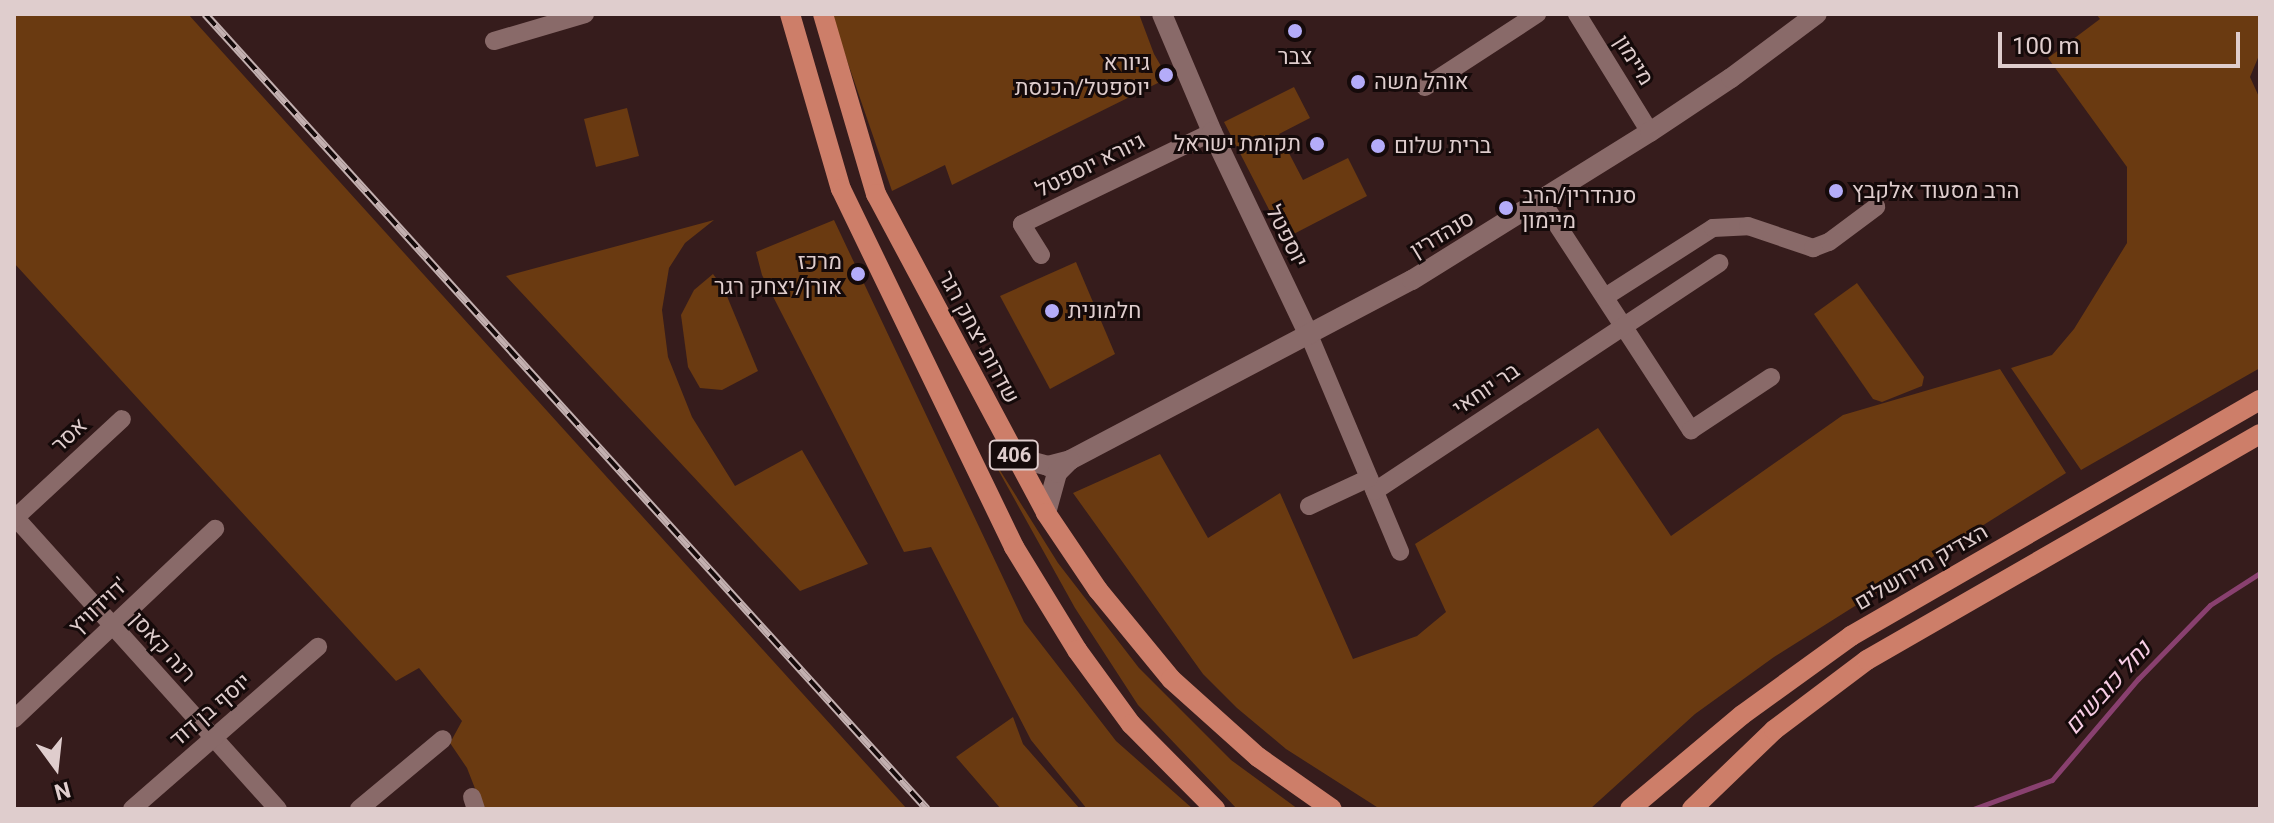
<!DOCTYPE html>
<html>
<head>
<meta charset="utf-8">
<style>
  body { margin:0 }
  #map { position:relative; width:2274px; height:823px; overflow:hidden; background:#361c1c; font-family:Roboto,Heebo,sans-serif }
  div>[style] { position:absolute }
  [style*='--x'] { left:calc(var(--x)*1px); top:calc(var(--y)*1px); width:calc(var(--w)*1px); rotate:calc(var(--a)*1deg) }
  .green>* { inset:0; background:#6a3a11 }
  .stream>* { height:5px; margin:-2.5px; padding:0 2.5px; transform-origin:2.5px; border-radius:2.5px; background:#89406f }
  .minor>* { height:18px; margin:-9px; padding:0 9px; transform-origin:9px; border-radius:9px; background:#896a69 }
  .tertiary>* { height:20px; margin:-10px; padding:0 10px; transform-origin:10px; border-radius:10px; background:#896a69 }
  .primary>* { height:20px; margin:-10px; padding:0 10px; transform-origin:10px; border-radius:10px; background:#cd7e69 }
  .rail>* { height:8px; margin-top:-4px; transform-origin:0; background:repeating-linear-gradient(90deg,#150a0a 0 15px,#c3b0b0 0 30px); box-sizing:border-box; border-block:2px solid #c3b0b0 }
  .dots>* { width:22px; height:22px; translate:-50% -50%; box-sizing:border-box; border:4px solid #150a0a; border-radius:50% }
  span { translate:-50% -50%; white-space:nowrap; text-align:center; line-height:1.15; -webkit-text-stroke:6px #150a0a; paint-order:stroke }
  .shield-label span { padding:2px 6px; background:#150a0a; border:2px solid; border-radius:6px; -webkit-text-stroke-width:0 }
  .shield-label { font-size:20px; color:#dfcdcd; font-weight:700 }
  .poi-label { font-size:22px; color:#dfcdcd }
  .right { translate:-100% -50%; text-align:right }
  .left { translate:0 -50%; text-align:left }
  .street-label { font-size:22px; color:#dfcdcd }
  .water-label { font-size:24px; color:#f7cce4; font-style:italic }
  .frame { position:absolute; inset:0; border:16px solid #dfcdcd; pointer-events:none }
  .north { position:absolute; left:16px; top:727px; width:80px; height:80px; -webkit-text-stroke:6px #150a0a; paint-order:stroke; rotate:165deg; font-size:22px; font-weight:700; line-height:32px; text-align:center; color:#dfcdcd }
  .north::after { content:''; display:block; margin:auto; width:28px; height:36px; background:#dfcdcd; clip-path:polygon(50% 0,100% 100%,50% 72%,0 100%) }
  .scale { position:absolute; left:1998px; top:32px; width:242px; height:36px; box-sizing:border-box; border:4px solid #dfcdcd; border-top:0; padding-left:10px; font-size:24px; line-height:28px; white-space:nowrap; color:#dfcdcd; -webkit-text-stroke:6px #150a0a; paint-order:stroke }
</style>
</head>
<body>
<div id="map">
  <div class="green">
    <i style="clip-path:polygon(14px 14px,188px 14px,907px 809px,483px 809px,467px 768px,450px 743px,462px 721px,419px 668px,396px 681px,14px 263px)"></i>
    <i style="clip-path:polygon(831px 14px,1139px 14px,1154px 54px,1168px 78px,952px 185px,945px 165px,892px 191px)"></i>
    <i style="clip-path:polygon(2096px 14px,2260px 14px,2260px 53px,2250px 77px,2260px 99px,2260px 368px,2081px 470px,2011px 368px,2052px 355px,2074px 329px,2127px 243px,2127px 167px,2048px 58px,2100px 19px)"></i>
    <i style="clip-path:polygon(1294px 87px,1310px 118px,1279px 134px,1303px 180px,1348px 158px,1367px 196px,1284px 239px,1224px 122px)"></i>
    <i style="clip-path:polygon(627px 108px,639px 156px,596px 167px,584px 119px)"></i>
    <i style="clip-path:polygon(714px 220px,685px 243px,669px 268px,662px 310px,668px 357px,692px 417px,735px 486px,802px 450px,868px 564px,800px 591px,506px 276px)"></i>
    <i style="clip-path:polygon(834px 220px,1024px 622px,1116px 741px,1193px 809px,1087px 809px,1031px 740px,931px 547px,904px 552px,762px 275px,756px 252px)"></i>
    <i style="clip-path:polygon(1076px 262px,1115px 354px,1050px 389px,1000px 296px)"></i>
    <i style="clip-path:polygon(713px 274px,724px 289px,758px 371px,722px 390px,700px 388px,688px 367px,681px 315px,694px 290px)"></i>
    <i style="clip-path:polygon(1857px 283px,1924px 377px,1922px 386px,1882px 402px,1873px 399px,1814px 314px)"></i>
    <i style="clip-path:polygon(2000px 369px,2066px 473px,1774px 657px,1695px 714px,1590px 809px,1380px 809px,1286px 749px,1237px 708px,1203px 674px,1073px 493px,1160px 454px,1208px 538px,1280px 493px,1353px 659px,1417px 636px,1446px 612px,1415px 544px,1598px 428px,1671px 536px,1843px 415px)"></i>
    <i style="clip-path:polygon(986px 448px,1058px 563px,1139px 668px,1231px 760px,1298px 809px,1237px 809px,1138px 705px,1075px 608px)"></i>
    <i style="clip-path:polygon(1013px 717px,1023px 744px,1080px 809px,1001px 809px,956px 757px)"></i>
  </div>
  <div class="stream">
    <i style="--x:1973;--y:809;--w:84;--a:-20.2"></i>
    <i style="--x:2052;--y:780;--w:133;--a:-49.6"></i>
    <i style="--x:2138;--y:679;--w:103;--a:-45.8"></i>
    <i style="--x:2210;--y:605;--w:59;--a:-32.6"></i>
  </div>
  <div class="minor">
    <i style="--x:1577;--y:14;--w:139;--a:58.3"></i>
    <i style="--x:494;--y:41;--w:95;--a:-16.5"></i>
    <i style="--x:1425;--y:87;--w:134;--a:-33.1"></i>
    <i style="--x:1541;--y:200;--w:275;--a:56.9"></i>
    <i style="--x:1691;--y:430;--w:96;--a:-33.5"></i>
    <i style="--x:1041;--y:255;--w:36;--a:-122"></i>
    <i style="--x:1022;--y:224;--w:211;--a:-25.8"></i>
    <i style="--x:1605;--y:297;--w:128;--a:-32.6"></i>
    <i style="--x:1713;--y:228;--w:35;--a:-3"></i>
    <i style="--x:1748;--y:226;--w:69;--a:18.7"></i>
    <i style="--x:1813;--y:248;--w:17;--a:-21"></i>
    <i style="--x:1829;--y:242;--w:59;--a:-36.7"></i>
    <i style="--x:1309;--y:335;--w:235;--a:67.2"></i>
    <i style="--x:1375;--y:491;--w:413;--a:-33.5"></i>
    <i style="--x:1309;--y:506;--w:66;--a:-25"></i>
    <i style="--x:14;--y:516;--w:394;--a:48"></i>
    <i style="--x:14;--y:519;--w:147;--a:-42.8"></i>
    <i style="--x:14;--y:719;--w:277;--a:-43.4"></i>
    <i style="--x:472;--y:797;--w:13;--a:72"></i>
    <i style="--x:132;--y:809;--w:247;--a:-41.1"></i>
    <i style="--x:359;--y:809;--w:109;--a:-39.8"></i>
  </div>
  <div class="tertiary">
    <i style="--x:1162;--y:14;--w:128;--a:67"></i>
    <i style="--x:1212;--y:132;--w:225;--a:64.5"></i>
    <i style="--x:1015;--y:457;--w:34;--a:15"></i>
    <i style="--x:1048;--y:466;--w:23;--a:-15"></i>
    <i style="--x:1070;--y:460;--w:386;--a:-27.8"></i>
    <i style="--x:1412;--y:280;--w:280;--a:-31.9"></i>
    <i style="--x:1650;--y:132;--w:97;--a:-33.7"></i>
    <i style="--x:1731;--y:78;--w:107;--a:-36.7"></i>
    <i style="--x:1046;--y:513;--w:41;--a:-74.6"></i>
    <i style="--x:1057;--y:473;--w:18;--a:-45"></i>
  </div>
  <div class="primary">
    <i style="--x:790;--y:14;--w:182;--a:73.8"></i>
    <i style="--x:841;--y:189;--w:398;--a:64.2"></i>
    <i style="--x:1014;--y:547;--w:121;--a:58.5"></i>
    <i style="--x:1077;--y:650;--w:92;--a:53.9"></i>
    <i style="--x:1131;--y:724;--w:120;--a:45.3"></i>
    <i style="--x:823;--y:14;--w:188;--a:73.6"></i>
    <i style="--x:876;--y:194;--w:361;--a:61.9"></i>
    <i style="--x:1046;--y:513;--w:93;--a:56"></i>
    <i style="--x:1098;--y:590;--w:115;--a:50.6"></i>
    <i style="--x:1171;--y:679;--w:117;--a:41.9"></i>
    <i style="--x:1258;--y:757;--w:90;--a:35.1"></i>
    <i style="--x:1630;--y:809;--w:146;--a:-40"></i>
    <i style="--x:1742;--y:715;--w:135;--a:-35.9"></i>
    <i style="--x:1851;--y:636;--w:472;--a:-30"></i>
    <i style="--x:1692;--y:809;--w:114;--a:-43.9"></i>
    <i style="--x:1774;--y:730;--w:116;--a:-37"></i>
    <i style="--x:1867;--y:660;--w:453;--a:-29.9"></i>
  </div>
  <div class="rail">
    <i style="--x:205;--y:14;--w:1074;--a:47.76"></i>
  </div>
  <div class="dots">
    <i style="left:1295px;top:31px;background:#b4acf9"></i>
    <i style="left:1166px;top:75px;background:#b4acf9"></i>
    <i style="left:1358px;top:82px;background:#b4acf9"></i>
    <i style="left:1317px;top:144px;background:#b4acf9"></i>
    <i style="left:1378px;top:146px;background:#b4acf9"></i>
    <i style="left:1836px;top:191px;background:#b4acf9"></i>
    <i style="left:1506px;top:208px;background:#b4acf9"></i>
    <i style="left:858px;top:274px;background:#b4acf9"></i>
    <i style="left:1052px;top:311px;background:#b4acf9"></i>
  </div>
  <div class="shield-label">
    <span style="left:1014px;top:455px">406</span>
  </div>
  <div class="poi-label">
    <span style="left:1295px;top:57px">צבר</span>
    <span class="right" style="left:1150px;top:75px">גיורא<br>יוספטל/הכנסת</span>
    <span class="left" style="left:1374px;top:82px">אוהל משה</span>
    <span class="right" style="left:1301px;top:144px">תקומת ישראל</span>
    <span class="left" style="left:1394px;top:146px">ברית שלום</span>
    <span class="left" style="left:1852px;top:191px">הרב מסעוד אלקבץ</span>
    <span class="left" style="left:1522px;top:208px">סנהדרין/הרב<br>מיימון</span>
    <span class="right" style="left:842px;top:274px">מרכז<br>אורן/יצחק רגר</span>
    <span class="left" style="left:1068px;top:311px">חלמונית</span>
  </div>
  <div class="street-label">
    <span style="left:1634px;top:60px;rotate:58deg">מיימון</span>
    <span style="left:1090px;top:165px;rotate:-26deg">גיורא יוספטל</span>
    <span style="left:1442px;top:234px;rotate:-31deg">סנהדרין</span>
    <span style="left:1287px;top:236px;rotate:63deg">יוספטל</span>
    <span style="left:979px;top:337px;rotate:62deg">שדרות יצחק רגר</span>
    <span style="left:1486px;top:389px;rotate:-34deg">בר יוחאי</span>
    <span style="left:69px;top:435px;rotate:-43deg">אסר</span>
    <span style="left:1921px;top:567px;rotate:-30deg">הצדיק מירושלים</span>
    <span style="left:98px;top:606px;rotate:-43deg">דוידוויץ'</span>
    <span style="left:163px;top:647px;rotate:48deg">רנה קאסן</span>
    <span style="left:210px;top:710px;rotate:-41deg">יוסף בן דוד</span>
  </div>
  <div class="water-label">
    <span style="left:2108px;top:688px;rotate:-48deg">נחל כובשים</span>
  </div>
  <div class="frame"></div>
  <div class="north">N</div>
  <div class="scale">100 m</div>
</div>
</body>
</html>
